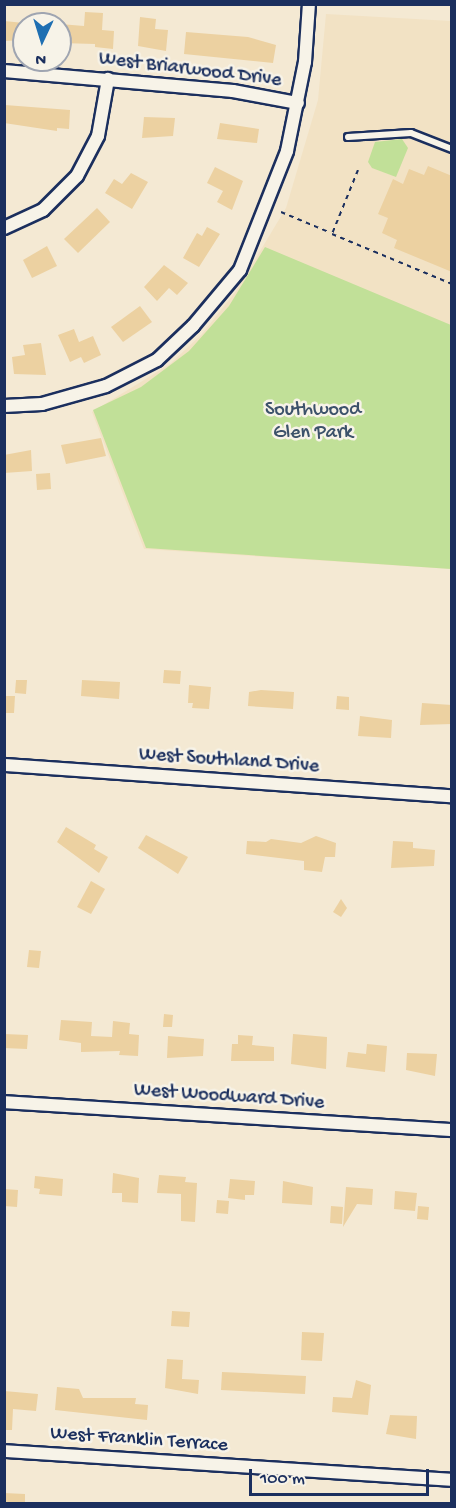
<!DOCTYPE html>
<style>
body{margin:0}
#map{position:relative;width:456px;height:1508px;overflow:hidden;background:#f4e9d3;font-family:"Gochi Hand",sans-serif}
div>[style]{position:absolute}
.built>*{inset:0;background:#f2e2c4}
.green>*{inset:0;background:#c1e098}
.building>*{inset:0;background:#ecd1a1}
.path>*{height:2px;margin-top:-1px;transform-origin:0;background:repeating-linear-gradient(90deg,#1b2f5e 0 4.5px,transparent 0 9px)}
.roads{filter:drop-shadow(2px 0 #1b2f5e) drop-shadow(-2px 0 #1b2f5e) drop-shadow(0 2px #1b2f5e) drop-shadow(0 -2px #1b2f5e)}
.lane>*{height:6px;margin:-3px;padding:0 3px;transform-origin:3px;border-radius:3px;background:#f7f3e8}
.street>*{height:12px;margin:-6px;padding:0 6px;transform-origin:6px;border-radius:6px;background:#f7f3e8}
span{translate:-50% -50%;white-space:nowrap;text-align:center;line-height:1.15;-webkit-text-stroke:5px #f7f3e8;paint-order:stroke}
.street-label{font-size:20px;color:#1b2f5e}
.park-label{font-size:20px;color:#3c526a}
.frame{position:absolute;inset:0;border:6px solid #1b2f5e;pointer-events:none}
.north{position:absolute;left:12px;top:12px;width:60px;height:60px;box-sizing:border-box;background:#f7f3e8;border:2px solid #9fa5b1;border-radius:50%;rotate:184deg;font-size:16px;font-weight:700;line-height:24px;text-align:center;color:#1b2f5e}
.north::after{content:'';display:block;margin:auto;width:21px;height:27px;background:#1f6fb2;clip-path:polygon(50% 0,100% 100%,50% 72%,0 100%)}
.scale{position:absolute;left:249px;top:1469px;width:180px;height:27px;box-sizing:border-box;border:3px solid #1b2f5e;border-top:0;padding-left:8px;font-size:18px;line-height:21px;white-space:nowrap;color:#1b2f5e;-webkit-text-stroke:4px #f7f3e8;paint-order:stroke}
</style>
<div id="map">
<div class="built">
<div style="clip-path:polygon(326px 14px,451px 21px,451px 569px,144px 549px,92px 412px,170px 364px,202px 334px,236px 291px,286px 208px,318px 100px)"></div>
</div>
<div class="green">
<div style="clip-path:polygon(402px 139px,408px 148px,396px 177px,372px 168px,368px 162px,375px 142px)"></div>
<div style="clip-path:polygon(265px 247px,451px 325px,451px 569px,146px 548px,93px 410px,141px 387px,189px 351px,229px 306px)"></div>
</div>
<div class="building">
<div style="clip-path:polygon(85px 12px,103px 13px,102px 30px,114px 31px,113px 49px,95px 47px,95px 44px,60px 43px,60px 24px,84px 26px)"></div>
<div style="clip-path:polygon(140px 17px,156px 19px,155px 29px,168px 30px,166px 51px,138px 46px)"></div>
<div style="clip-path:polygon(4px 21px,24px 23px,24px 40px,4px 41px)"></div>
<div style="clip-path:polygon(186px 32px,248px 37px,276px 45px,273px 63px,184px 54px)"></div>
<div style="clip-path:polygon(5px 105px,70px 110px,69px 129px,57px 128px,57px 131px,4px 123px)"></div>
<div style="clip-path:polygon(144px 117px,175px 118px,173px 136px,142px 138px)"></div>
<div style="clip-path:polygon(220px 123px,259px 129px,257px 143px,217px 139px)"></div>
<div style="clip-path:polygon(428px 166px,452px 176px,452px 272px,394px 248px,397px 240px,382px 233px,388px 218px,378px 214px,393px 179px,403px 184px,409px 169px,424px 175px)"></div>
<div style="clip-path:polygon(215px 167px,243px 181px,232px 210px,217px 202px,223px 191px,207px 183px)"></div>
<div style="clip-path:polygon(131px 173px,148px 182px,132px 209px,105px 193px,114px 179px,122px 184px)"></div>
<div style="clip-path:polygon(97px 208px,110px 222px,78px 253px,64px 239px)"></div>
<div style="clip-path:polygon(207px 227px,220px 234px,199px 267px,183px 258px,197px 233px,202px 236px)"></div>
<div style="clip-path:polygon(47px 246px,57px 266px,32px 278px,23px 260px)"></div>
<div style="clip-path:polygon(164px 265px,188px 283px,177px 295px,169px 288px,157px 301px,144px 287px)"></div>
<div style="clip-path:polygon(140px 306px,152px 322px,123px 342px,111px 327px)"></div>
<div style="clip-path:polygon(74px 329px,79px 342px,93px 336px,101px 355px,84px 363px,81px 357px,70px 362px,58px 335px)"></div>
<div style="clip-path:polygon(41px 343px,46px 375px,14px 374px,12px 357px,25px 355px,23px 345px)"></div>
<div style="clip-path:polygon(101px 438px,106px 456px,66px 464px,61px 445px)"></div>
<div style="clip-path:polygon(31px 450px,32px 471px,4px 473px,4px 455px)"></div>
<div style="clip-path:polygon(50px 473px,51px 489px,37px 490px,36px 474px)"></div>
<div style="clip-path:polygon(164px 670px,181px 671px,180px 684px,163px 683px)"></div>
<div style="clip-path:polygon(16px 680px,27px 680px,26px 694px,15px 693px)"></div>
<div style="clip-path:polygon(82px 680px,120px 682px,119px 699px,81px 696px)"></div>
<div style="clip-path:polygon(189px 685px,211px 687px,209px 709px,192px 708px,193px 703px,188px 703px)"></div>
<div style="clip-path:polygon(261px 690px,294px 692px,293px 709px,248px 706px,249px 692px)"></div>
<div style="clip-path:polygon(4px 696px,15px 696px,14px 713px,4px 713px)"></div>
<div style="clip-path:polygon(337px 696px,349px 697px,349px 710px,336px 709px)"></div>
<div style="clip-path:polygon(422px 703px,452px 705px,452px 724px,420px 725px)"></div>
<div style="clip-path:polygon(360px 716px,392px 720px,391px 738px,358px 736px)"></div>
<div style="clip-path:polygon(66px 827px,96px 845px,94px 849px,108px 857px,99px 873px,57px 842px)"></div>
<div style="clip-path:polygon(146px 835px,188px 857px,178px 874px,138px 848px)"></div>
<div style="clip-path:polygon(316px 836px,336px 843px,335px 857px,325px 857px,322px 872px,304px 870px,304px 861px,246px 854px,247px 841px,266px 842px,271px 839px,301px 843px)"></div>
<div style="clip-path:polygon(393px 841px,413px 842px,413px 848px,435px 850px,434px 866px,391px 868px)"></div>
<div style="clip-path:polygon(91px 881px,105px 889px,91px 914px,77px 907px)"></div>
<div style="clip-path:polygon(341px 899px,347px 908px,341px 917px,333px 912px)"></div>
<div style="clip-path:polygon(29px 950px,41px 951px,39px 968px,27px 967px)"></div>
<div style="clip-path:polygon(164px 1014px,173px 1015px,172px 1027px,163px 1027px)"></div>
<div style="clip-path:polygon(61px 1020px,92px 1022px,91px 1036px,112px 1037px,113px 1021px,130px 1023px,129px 1034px,139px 1035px,138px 1056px,119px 1055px,120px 1051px,81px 1052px,81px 1043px,59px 1040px)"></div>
<div style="clip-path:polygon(4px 1034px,28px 1035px,27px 1049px,4px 1048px)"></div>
<div style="clip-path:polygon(293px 1034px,327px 1037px,326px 1069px,291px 1064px)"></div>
<div style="clip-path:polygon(238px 1035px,253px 1036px,252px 1045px,274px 1047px,274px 1061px,231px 1061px,232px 1044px,238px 1044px)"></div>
<div style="clip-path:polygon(168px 1036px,204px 1039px,203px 1056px,167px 1058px)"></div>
<div style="clip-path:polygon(367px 1044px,387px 1046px,385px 1072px,346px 1067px,348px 1052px,366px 1054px)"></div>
<div style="clip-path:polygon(407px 1053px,437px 1054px,435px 1076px,406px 1070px)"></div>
<div style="clip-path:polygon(113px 1173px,139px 1178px,138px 1203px,122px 1202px,122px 1193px,112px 1193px)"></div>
<div style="clip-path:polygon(159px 1175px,186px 1177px,185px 1182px,197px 1183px,195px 1222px,181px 1221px,181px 1194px,157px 1193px)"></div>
<div style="clip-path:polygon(35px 1176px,63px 1179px,62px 1196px,39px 1194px,40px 1189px,34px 1188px)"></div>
<div style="clip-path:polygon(230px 1179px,255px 1181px,254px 1195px,245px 1195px,245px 1200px,228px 1198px)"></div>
<div style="clip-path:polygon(283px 1181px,313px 1187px,312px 1205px,282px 1203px)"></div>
<div style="clip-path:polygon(346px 1187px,373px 1189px,372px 1205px,357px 1204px,343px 1227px)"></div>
<div style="clip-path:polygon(4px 1189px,18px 1190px,17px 1207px,4px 1206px)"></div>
<div style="clip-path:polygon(395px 1191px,417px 1193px,415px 1211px,394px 1209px)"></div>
<div style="clip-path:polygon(217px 1200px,229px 1201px,228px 1214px,216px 1213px)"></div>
<div style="clip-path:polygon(331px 1206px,343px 1207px,342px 1224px,330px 1223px)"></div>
<div style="clip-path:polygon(418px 1206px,429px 1207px,428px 1220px,417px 1219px)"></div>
<div style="clip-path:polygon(172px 1311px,190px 1312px,189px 1327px,171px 1326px)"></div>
<div style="clip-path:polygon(302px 1332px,324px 1333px,322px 1361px,301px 1360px)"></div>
<div style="clip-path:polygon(167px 1359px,183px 1360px,182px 1379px,199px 1380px,198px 1394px,165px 1388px)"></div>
<div style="clip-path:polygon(222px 1372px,306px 1376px,305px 1394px,221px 1390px)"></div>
<div style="clip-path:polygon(356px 1380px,371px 1385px,368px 1415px,332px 1412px,333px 1397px,352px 1398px)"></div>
<div style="clip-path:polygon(57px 1387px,79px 1389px,83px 1398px,136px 1398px,135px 1404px,148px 1405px,147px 1420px,55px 1410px)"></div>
<div style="clip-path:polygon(4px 1391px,38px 1394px,36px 1411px,13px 1409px,12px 1430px,4px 1430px)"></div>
<div style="clip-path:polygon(390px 1415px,417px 1416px,416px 1439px,386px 1434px)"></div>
<div style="clip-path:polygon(4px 1493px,25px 1494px,25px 1503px,4px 1503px)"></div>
</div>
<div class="path">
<div style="left:358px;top:170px;width:69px;rotate:112.1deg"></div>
<div style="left:332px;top:234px;width:130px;rotate:22.6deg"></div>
<div style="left:281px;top:212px;width:54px;rotate:22.8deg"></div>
</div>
<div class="roads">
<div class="lane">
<div style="left:348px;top:137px;width:63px;rotate:-3.6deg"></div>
<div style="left:411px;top:133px;width:44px;rotate:21.3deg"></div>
</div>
<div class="street">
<div style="left:4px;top:71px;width:230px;rotate:5deg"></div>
<div style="left:233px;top:91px;width:66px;rotate:10.5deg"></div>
<div style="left:4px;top:228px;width:43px;rotate:-24.8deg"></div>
<div style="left:43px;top:210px;width:48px;rotate:-45deg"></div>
<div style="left:77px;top:176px;width:45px;rotate:-62.3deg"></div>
<div style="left:98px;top:136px;width:58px;rotate:-80deg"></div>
<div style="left:4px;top:406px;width:38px;rotate:-3deg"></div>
<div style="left:42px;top:404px;width:66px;rotate:-15.7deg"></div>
<div style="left:106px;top:386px;width:57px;rotate:-27deg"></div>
<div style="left:157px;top:360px;width:50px;rotate:-43.4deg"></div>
<div style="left:193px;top:326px;width:73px;rotate:-50deg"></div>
<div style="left:240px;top:270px;width:128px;rotate:-68.4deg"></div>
<div style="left:287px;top:151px;width:91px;rotate:-78.6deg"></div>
<div style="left:305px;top:62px;width:58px;rotate:-86.1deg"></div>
<div style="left:4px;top:765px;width:449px;rotate:4deg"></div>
<div style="left:4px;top:1102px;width:449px;rotate:3.6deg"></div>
<div style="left:4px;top:1451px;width:449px;rotate:3.7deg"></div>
</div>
</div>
<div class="street-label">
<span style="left:190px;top:70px;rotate:7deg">West Briarwood Drive</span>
<span style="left:229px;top:761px;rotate:4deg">West Southland Drive</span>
<span style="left:229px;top:1097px;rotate:4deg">West Woodward Drive</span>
<span style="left:139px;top:1440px;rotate:4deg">West Franklin Terrace</span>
</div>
<div class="park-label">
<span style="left:313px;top:422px">Southwood<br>Glen Park</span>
</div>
<div class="frame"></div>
<div class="north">N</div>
<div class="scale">100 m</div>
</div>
